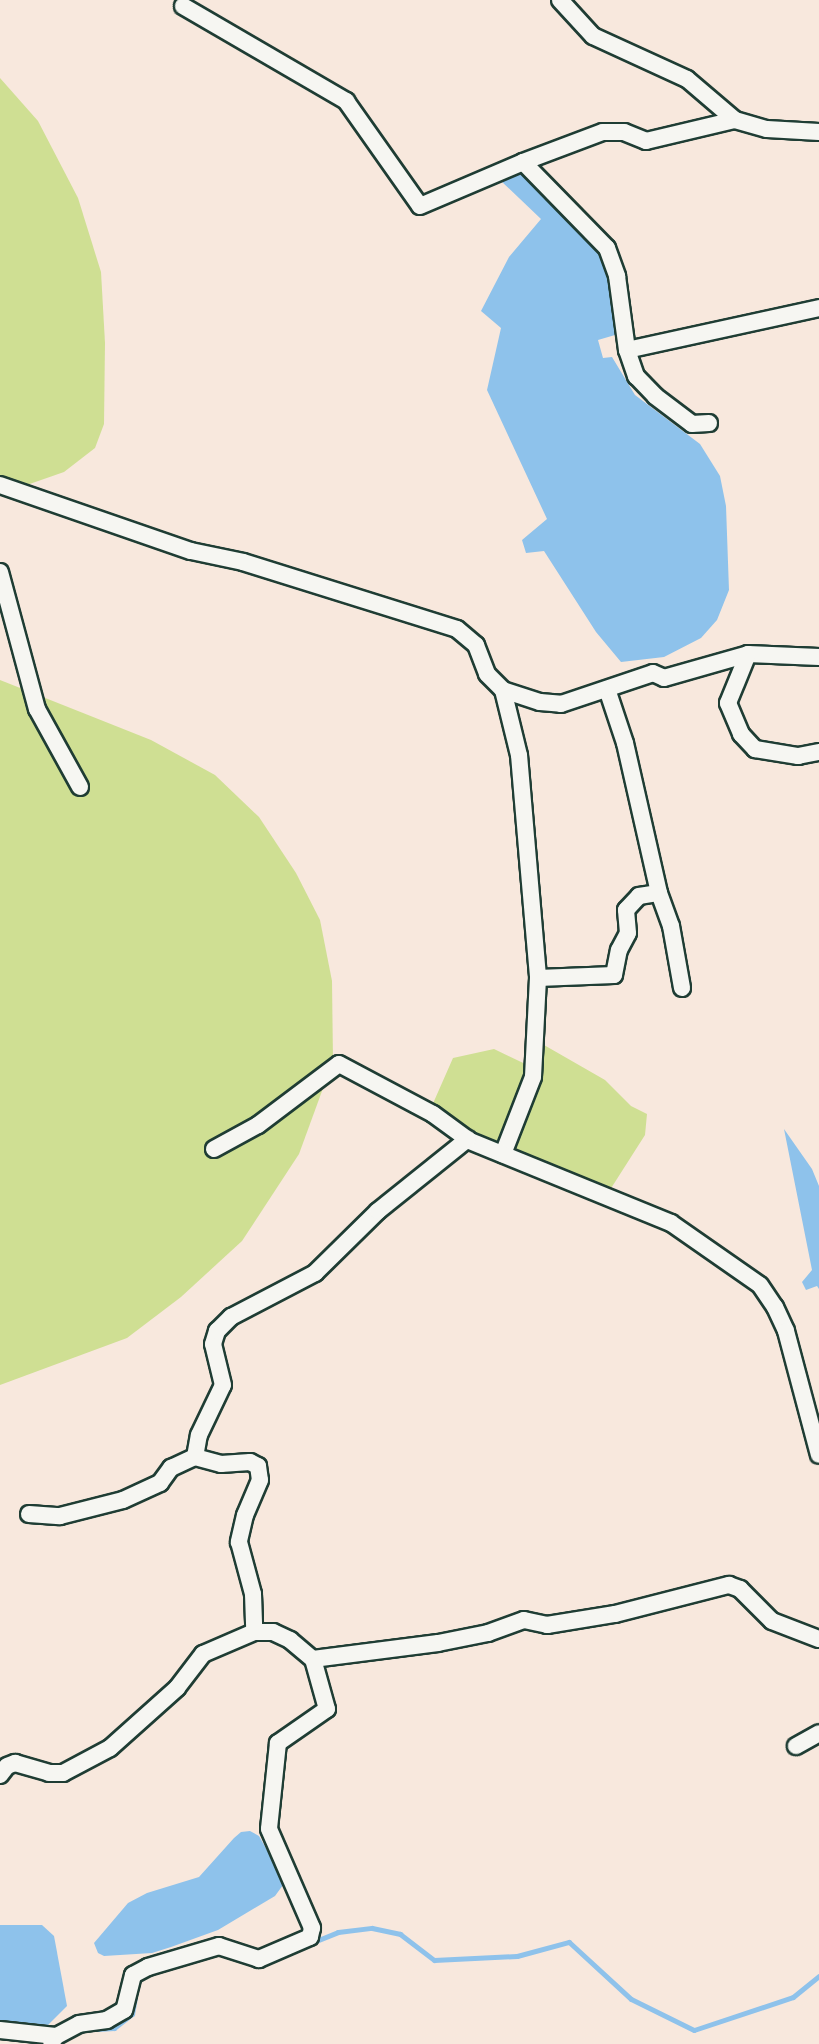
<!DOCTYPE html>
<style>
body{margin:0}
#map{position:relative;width:819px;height:2044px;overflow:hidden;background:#f8e8dd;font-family:Delius,sans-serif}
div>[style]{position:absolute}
.green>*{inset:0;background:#cfdf93}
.water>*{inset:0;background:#8ec2eb}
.stream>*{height:5px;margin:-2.5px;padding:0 2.5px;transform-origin:2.5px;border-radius:2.5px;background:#8ec2eb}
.roads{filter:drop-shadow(2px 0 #1f3d34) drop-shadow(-2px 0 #1f3d34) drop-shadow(0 2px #1f3d34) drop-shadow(0 -2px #1f3d34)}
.minor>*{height:16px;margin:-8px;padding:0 8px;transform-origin:8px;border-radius:8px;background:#f6f6f2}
span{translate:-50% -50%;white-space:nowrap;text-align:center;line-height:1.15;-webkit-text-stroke:8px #f6f6f2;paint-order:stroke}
</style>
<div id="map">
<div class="green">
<div style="clip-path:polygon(0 78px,38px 121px,78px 198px,101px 272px,105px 343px,104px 424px,95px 448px,64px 472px,21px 487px,0 489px)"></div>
<div style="clip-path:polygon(0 680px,151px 740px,215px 775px,259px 817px,296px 873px,320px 920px,332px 981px,333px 1061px,299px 1154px,242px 1241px,181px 1297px,127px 1338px,0 1385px)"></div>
<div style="clip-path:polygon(544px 1045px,605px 1080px,631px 1106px,647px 1114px,645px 1135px,608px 1193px,471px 1136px,431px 1108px,453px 1058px,494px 1049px,540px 1071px)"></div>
</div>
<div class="water">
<div style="clip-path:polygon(511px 171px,532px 179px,602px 251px,614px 284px,615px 335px,598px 340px,603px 358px,612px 357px,635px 395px,700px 444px,720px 476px,726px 506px,729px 590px,717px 620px,701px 638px,664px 657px,621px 662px,596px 632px,544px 551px,526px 553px,522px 540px,547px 519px,487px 390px,501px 328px,481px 311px,509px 257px,541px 219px,500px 180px)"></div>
<div style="clip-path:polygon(784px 1129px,812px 1169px,819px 1186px,819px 1289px,817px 1286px,806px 1290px,802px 1282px,812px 1270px)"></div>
<div style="clip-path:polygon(250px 1831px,259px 1836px,272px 1859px,283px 1885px,275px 1896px,218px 1930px,171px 1947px,152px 1953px,104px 1956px,98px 1953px,94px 1943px,128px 1903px,147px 1893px,199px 1877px,234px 1838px,241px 1832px)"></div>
<div style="clip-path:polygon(0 1925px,42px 1925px,54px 1936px,67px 2006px,48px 2025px,0 2020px)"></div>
</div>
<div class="stream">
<div style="left:311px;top:1943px;width:29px;rotate:-22deg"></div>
<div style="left:338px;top:1932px;width:34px;rotate:-7deg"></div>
<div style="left:372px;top:1928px;width:29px;rotate:12deg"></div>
<div style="left:400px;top:1934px;width:43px;rotate:37.4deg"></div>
<div style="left:434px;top:1960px;width:83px;rotate:-2.8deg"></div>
<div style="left:517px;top:1956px;width:54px;rotate:-15.1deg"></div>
<div style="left:569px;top:1942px;width:84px;rotate:42.6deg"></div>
<div style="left:631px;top:1999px;width:70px;rotate:26.2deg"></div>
<div style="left:694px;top:2030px;width:104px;rotate:-18.4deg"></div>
<div style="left:793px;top:1997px;width:33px;rotate:-39deg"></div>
<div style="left:97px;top:2029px;width:17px;rotate:-3deg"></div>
<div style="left:114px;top:2028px;width:23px;rotate:-38deg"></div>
<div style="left:132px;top:2014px;width:17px;rotate:-80deg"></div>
</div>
<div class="roads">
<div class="minor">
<div style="left:560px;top:0;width:49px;rotate:47.5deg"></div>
<div style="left:593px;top:36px;width:103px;rotate:24.6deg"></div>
<div style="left:687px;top:79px;width:63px;rotate:40.5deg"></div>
<div style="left:735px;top:120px;width:33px;rotate:16deg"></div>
<div style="left:767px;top:129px;width:52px;rotate:3.3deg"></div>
<div style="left:183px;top:6px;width:189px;rotate:30.2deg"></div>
<div style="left:346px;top:101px;width:128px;rotate:54.8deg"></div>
<div style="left:420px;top:206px;width:112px;rotate:-23.1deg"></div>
<div style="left:523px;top:162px;width:85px;rotate:-20.6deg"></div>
<div style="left:603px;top:132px;width:21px"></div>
<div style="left:624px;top:132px;width:24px;rotate:22deg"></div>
<div style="left:646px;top:141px;width:91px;rotate:-13.3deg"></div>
<div style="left:523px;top:162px;width:120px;rotate:45.7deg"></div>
<div style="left:607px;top:248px;width:30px;rotate:70deg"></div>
<div style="left:617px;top:276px;width:75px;rotate:82.3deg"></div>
<div style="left:627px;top:350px;width:28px;rotate:71deg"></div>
<div style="left:636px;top:376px;width:28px;rotate:46deg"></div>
<div style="left:655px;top:396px;width:46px;rotate:37.1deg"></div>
<div style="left:692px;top:424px;width:17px;rotate:-3deg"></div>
<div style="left:627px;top:350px;width:197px;rotate:-12.3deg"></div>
<div style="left:0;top:485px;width:202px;rotate:19.1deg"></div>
<div style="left:191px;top:551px;width:53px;rotate:11.9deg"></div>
<div style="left:243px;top:562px;width:224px;rotate:17.4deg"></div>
<div style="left:457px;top:629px;width:25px;rotate:40deg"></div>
<div style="left:476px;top:645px;width:31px;rotate:69deg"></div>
<div style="left:487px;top:674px;width:23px;rotate:45deg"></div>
<div style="left:503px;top:690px;width:39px;rotate:18deg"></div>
<div style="left:540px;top:702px;width:21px;rotate:5deg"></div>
<div style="left:561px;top:704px;width:97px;rotate:-18.6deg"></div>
<div style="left:653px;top:673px;width:12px;rotate:24deg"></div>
<div style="left:664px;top:678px;width:87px;rotate:-15.9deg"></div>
<div style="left:748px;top:654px;width:71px;rotate:2.4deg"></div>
<div style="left:0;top:572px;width:142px;rotate:74.9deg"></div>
<div style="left:37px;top:709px;width:89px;rotate:61.1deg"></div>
<div style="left:748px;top:654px;width:53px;rotate:112.2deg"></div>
<div style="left:728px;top:703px;width:34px;rotate:67deg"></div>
<div style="left:741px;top:734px;width:21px;rotate:47deg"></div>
<div style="left:755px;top:749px;width:44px;rotate:9.2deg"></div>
<div style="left:798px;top:756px;width:21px;rotate:-11deg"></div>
<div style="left:607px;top:689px;width:57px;rotate:71.6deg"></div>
<div style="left:625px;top:743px;width:154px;rotate:77.2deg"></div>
<div style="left:659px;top:893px;width:35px;rotate:70deg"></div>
<div style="left:671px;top:926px;width:63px;rotate:79.9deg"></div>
<div style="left:503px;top:690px;width:67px;rotate:76.2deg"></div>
<div style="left:519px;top:755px;width:224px;rotate:85.1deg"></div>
<div style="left:538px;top:978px;width:99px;rotate:92.9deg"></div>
<div style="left:533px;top:1077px;width:83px;rotate:111.3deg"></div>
<div style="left:538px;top:978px;width:76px;rotate:-2.3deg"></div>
<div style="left:614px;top:975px;width:25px;rotate:-79deg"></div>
<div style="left:619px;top:950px;width:19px;rotate:-62deg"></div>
<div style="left:628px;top:933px;width:23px;rotate:-95deg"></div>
<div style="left:626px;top:910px;width:19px;rotate:-47deg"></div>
<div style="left:639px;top:896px;width:20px;rotate:-9deg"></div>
<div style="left:214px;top:1149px;width:50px;rotate:-28.6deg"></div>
<div style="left:258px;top:1125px;width:101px;rotate:-37deg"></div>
<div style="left:339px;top:1064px;width:106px;rotate:28deg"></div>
<div style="left:433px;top:1114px;width:46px;rotate:36.1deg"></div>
<div style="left:470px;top:1141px;width:217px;rotate:22.2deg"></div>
<div style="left:671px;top:1223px;width:108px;rotate:34.9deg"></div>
<div style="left:760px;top:1285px;width:27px;rotate:56deg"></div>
<div style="left:775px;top:1307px;width:26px;rotate:65deg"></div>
<div style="left:786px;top:1331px;width:128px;rotate:75.1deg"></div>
<div style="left:195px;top:1457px;width:22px;rotate:-80deg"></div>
<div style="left:199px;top:1435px;width:55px;rotate:-64.4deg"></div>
<div style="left:223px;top:1385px;width:42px;rotate:-103.7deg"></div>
<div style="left:213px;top:1344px;width:14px;rotate:-73deg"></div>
<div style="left:217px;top:1331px;width:20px;rotate:-45deg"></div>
<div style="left:231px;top:1317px;width:95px;rotate:-27.6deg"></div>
<div style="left:315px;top:1273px;width:88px;rotate:-44.5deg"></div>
<div style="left:378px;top:1211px;width:115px;rotate:-38.7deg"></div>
<div style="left:29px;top:1514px;width:31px;rotate:4deg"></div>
<div style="left:60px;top:1516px;width:65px;rotate:-14.3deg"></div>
<div style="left:123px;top:1500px;width:41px;rotate:-24.7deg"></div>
<div style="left:160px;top:1483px;width:19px;rotate:-54deg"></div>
<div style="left:171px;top:1468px;width:26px;rotate:-25deg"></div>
<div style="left:195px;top:1457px;width:27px;rotate:15deg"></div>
<div style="left:221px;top:1464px;width:29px;rotate:-4deg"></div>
<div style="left:250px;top:1462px;width:9px;rotate:27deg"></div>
<div style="left:258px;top:1466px;width:14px;rotate:82deg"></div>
<div style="left:260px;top:1480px;width:38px;rotate:113deg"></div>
<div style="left:245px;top:1515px;width:28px;rotate:103deg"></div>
<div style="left:239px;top:1542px;width:54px;rotate:74.9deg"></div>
<div style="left:253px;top:1594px;width:38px;rotate:88deg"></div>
<div style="left:313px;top:1659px;width:126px;rotate:-7.3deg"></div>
<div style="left:438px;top:1643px;width:51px;rotate:-11.3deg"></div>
<div style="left:488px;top:1633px;width:38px;rotate:-20deg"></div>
<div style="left:524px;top:1620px;width:24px;rotate:12deg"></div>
<div style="left:547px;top:1625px;width:69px;rotate:-9.2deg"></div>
<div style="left:615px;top:1614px;width:118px;rotate:-14.3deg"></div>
<div style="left:729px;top:1585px;width:12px;rotate:20deg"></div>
<div style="left:740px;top:1589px;width:45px;rotate:45deg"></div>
<div style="left:772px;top:1621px;width:50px;rotate:21deg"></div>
<div style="left:796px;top:1746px;width:26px;rotate:-29deg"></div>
<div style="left:0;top:1775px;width:11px;rotate:-52deg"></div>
<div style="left:7px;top:1766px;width:9px;rotate:-21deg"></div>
<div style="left:15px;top:1763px;width:35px;rotate:16deg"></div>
<div style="left:49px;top:1773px;width:14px"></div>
<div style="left:63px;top:1773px;width:53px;rotate:-28deg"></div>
<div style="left:110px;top:1748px;width:90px;rotate:-41.8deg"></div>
<div style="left:177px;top:1688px;width:43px;rotate:-52.6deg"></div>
<div style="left:203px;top:1654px;width:56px;rotate:-23.3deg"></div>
<div style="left:254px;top:1632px;width:19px"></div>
<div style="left:273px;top:1632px;width:19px;rotate:25deg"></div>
<div style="left:290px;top:1640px;width:30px;rotate:40deg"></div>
<div style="left:313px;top:1659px;width:52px;rotate:74.4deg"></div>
<div style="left:327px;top:1709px;width:60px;rotate:145.2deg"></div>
<div style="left:278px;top:1743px;width:86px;rotate:96deg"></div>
<div style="left:269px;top:1829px;width:108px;rotate:66.5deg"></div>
<div style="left:312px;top:1928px;width:9px;rotate:103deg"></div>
<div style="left:310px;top:1937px;width:56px;rotate:156.7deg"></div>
<div style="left:259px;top:1959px;width:42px;rotate:-162deg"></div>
<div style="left:219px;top:1946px;width:74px;rotate:163.5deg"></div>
<div style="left:148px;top:1967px;width:17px;rotate:152deg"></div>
<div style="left:133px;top:1975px;width:36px;rotate:104deg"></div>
<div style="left:124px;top:2010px;width:20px;rotate:150deg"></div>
<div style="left:107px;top:2020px;width:28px;rotate:172deg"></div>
<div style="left:79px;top:2024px;width:26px;rotate:152deg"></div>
<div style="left:56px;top:2036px;width:9px;rotate:122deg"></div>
<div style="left:0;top:2030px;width:56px;rotate:6.1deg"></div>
</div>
</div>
</div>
